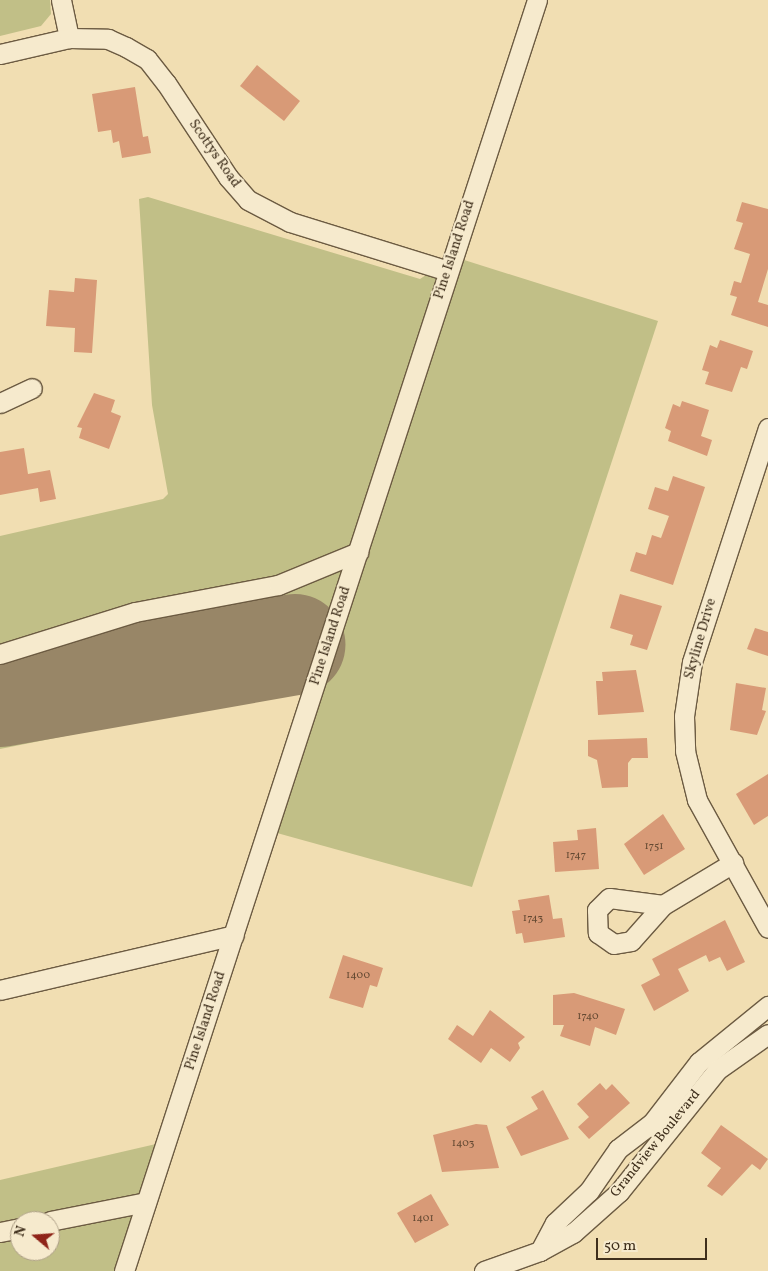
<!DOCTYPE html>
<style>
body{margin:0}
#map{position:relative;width:768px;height:1271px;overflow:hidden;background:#f1deb2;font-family:Vollkorn,serif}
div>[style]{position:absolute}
.green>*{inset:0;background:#c1bf87}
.runway>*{height:101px;margin:-50.5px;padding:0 50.5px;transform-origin:50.5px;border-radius:50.5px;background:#988667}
.building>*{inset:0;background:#d89a77}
.roads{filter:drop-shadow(1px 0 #6c5b42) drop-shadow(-1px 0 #6c5b42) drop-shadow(0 1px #6c5b42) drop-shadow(0 -1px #6c5b42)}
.minor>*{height:19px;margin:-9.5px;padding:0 9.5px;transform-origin:9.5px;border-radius:9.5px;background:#f6eacd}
span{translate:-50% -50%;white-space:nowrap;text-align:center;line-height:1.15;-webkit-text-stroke:4px #f6eacd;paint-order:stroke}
.number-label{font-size:11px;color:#654a33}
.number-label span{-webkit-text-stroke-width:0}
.street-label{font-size:14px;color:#3f2f1c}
.north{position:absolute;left:10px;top:1211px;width:50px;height:50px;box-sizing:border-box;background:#f6eacd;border:1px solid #ad9f86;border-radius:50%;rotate:288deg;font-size:14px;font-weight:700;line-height:20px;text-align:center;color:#3f2f1c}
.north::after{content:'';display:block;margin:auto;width:18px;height:22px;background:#8f2418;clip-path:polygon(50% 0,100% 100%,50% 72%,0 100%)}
.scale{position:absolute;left:596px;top:1238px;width:111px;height:22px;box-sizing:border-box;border:2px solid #3f2f1c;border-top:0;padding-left:6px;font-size:15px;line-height:18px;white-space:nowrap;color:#3f2f1c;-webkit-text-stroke:4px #f6eacd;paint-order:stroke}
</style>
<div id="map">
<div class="green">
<div style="clip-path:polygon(0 0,50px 0,51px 14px,41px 26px,0 36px)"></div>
<div style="clip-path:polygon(148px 197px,420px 279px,429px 273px,437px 276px,306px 688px,0 749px,0 536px,163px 499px,168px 494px,152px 405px,139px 199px)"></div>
<div style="clip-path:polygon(461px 259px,658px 321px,472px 887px,277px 833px)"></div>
<div style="clip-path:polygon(evenodd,156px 1144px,115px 1271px,0 1271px,0 1180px,156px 1144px,20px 1221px,50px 1221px,50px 1251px,20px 1251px,20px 1221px)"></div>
</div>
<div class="runway">
<div style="left:0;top:696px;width:299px;rotate:-10deg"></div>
</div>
<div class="building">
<div style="clip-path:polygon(257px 65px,300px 101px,284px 121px,240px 86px)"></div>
<div style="clip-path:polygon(135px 87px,143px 137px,148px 136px,151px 153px,122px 158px,119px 141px,113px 143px,111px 130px,98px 132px,92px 94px)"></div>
<div style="clip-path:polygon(742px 202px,768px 209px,768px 269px,758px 302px,768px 305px,768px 327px,731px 315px,737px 297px,730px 295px,734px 281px,741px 283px,750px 254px,734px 249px,743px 223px,736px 221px)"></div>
<div style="clip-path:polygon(75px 278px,97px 280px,92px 353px,74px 352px,75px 328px,46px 326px,49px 290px,74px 292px)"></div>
<div style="clip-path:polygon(720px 340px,753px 351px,747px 369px,741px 367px,732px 392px,705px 384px,709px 372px,702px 370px,710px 345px,717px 348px)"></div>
<div style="clip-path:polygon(94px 393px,115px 400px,111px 412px,121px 416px,109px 449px,79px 438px,82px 428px,77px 427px)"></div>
<div style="clip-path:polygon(682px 401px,709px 410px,701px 436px,712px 440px,707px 456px,668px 441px,671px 431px,665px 428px,673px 404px,680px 407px)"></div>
<div style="clip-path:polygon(24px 448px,28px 474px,50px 470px,56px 499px,40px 502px,38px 488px,0 495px,0 452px)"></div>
<div style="clip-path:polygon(673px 476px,705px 487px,673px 585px,630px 571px,636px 552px,646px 555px,652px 535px,661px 538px,669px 516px,648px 509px,655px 487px,668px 491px)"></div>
<div style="clip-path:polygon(620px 594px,662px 606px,647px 650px,630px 645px,633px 635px,610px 628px)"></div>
<div style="clip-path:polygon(755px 628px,768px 632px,768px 656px,747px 649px)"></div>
<div style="clip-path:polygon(636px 670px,644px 712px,598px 715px,596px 681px,603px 681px,602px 672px)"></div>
<div style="clip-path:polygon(736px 683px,766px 688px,762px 710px,766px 711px,757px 735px,730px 730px)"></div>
<div style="clip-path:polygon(647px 738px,648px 758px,632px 758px,628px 763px,628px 787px,602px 788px,597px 760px,588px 756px,588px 740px)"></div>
<div style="clip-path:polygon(768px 774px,768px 816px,754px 825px,736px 794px)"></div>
<div style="clip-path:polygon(663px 814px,685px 849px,644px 875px,624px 844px)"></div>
<div style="clip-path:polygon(596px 828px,599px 869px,555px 872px,553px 842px,578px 840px,577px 830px)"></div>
<div style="clip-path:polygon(549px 895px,553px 919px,562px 918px,565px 937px,524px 943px,522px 933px,516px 934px,512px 911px,520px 910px,518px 900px)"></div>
<div style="clip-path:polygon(725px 920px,745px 962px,727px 971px,720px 957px,709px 962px,706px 955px,678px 969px,689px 991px,654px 1011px,641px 985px,660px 975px,652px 959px)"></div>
<div style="clip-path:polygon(343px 955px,383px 968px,377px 987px,370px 985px,363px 1008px,329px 998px)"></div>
<div style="clip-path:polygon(574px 993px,625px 1009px,616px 1035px,595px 1027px,590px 1046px,560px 1036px,564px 1025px,553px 1025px,553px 995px)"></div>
<div style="clip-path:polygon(490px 1010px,525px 1037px,518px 1043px,520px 1048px,510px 1062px,491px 1048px,481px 1063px,448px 1039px,457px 1025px,473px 1036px)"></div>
<div style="clip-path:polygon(600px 1083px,606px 1090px,612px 1084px,630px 1103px,589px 1139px,578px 1127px,589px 1117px,577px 1104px)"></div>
<div style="clip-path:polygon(543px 1090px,569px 1139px,521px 1156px,506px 1127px,538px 1109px,531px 1097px)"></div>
<div style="clip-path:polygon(476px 1124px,487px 1125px,499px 1168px,442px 1172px,433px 1135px)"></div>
<div style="clip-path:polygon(721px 1125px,768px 1159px,760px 1170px,752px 1164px,722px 1196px,707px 1186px,721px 1168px,701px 1153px)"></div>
<div style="clip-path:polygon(431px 1194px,449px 1225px,415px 1243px,397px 1213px)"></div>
</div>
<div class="roads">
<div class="minor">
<div style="left:61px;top:0;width:39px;rotate:78deg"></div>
<div style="left:0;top:54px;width:71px;rotate:-13.1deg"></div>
<div style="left:69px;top:38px;width:39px;rotate:1deg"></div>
<div style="left:108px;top:39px;width:20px;rotate:24deg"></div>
<div style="left:126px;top:47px;width:24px;rotate:30deg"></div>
<div style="left:147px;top:59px;width:31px;rotate:52deg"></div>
<div style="left:166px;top:83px;width:113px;rotate:56.6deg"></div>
<div style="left:228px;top:177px;width:30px;rotate:49deg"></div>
<div style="left:248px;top:200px;width:47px;rotate:27.6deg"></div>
<div style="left:290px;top:222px;width:165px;rotate:17.2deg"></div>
<div style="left:0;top:403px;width:35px;rotate:-25deg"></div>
<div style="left:768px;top:428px;width:246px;rotate:108deg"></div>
<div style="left:692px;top:662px;width:55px;rotate:98.4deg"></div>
<div style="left:684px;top:716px;width:35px;rotate:88deg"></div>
<div style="left:685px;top:751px;width:50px;rotate:76.2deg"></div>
<div style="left:697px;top:800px;width:146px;rotate:61deg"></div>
<div style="left:0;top:654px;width:141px;rotate:-17.3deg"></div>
<div style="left:135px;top:612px;width:146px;rotate:-10.7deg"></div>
<div style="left:278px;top:585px;width:87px;rotate:-22.4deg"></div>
<div style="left:663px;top:905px;width:54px;rotate:-172.6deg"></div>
<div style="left:609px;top:898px;width:17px;rotate:135deg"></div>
<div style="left:597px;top:910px;width:23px;rotate:88deg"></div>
<div style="left:598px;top:933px;width:19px;rotate:35deg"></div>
<div style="left:614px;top:944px;width:17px;rotate:-10deg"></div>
<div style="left:631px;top:941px;width:48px;rotate:-48.4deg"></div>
<div style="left:663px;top:905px;width:82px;rotate:-31deg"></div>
<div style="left:0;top:990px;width:240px;rotate:-13.2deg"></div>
<div style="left:50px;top:1221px;width:98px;rotate:-11.2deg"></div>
<div style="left:0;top:1232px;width:20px;rotate:-11deg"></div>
<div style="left:540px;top:1251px;width:32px;rotate:-62deg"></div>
<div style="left:555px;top:1223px;width:47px;rotate:-43.3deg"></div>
<div style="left:589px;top:1191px;width:51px;rotate:-55.4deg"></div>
<div style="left:618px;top:1149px;width:43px;rotate:-37.4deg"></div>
<div style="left:652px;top:1123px;width:77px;rotate:-52.4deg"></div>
<div style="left:699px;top:1062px;width:89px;rotate:-39.1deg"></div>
<div style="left:124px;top:1271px;width:1336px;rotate:-72deg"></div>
<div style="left:484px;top:1271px;width:59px;rotate:-19.7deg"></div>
<div style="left:540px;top:1251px;width:38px;rotate:-29deg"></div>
<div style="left:573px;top:1233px;width:62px;rotate:-41.7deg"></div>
<div style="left:619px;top:1192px;width:156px;rotate:-51.2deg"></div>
<div style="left:717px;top:1070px;width:62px;rotate:-35.2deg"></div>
</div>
</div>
<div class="number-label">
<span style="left:654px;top:847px">1751</span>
<span style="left:576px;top:856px">1747</span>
<span style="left:533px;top:919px">1743</span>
<span style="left:358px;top:976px">1400</span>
<span style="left:588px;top:1017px">1740</span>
<span style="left:463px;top:1144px">1403</span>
<span style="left:423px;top:1219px">1401</span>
</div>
<div class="street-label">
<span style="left:214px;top:154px;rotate:55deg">Scottys Road</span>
<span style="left:455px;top:250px;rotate:-72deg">Pine Island Road</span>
<span style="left:331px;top:636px;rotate:-72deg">Pine Island Road</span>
<span style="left:701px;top:639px;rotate:-74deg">Skyline Drive</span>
<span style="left:206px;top:1021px;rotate:-72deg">Pine Island Road</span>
<span style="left:656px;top:1144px;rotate:-51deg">Grandview Boulevard</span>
</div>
<div class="north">N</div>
<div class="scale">50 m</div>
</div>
